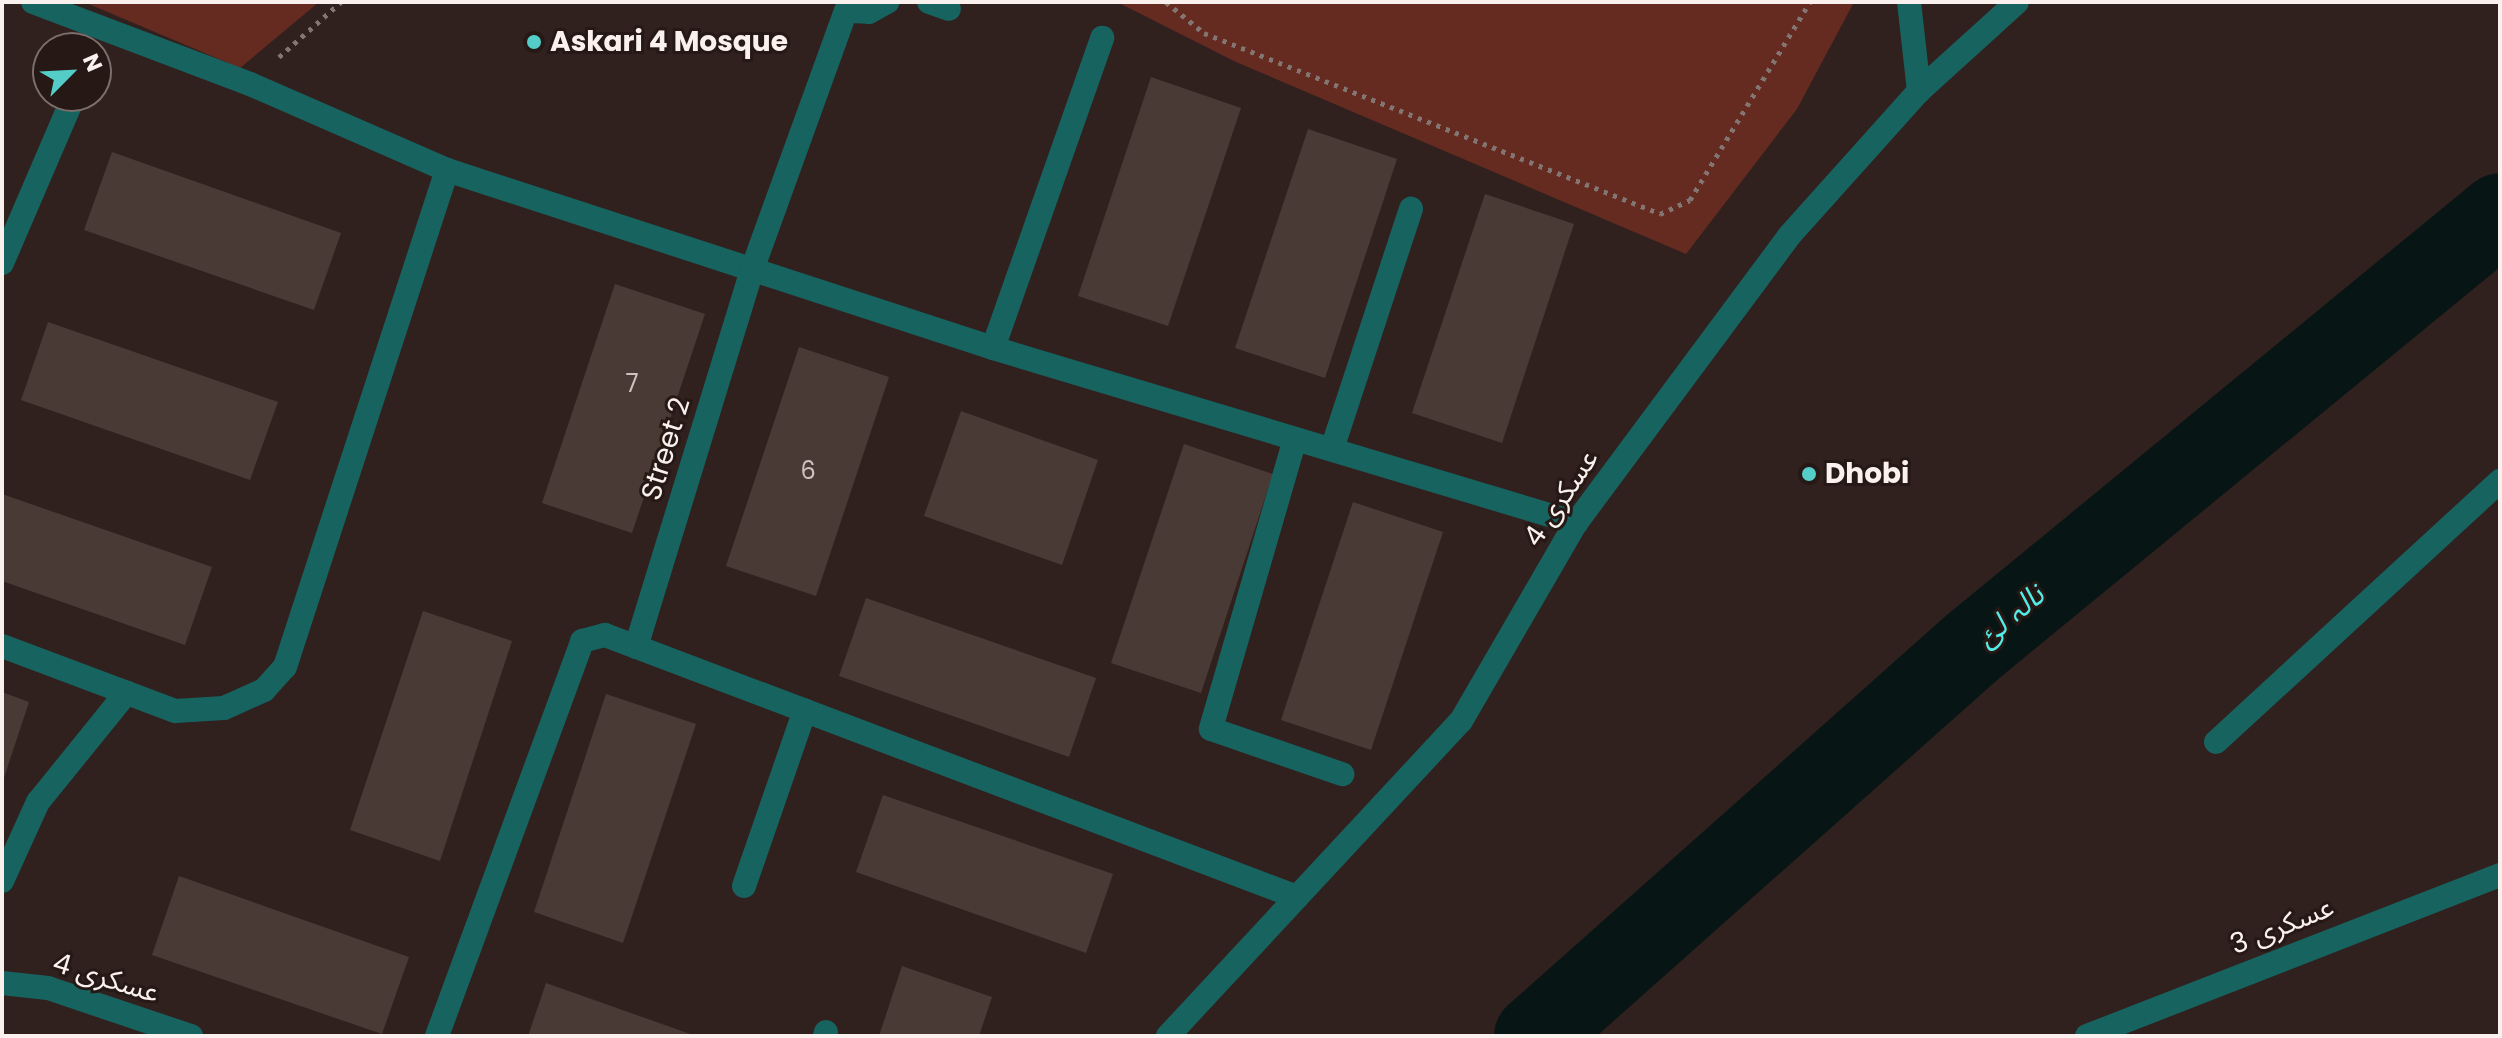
<!DOCTYPE html>
<meta charset="utf-8">
<style>
body{margin:0}
#map{position:relative;width:2502px;height:1038px;overflow:hidden;background:#30211e;font-family:Poppins,"Noto Sans Arabic",sans-serif}
div>[style]{position:absolute}
.green>*{inset:0;background:#652b20}
.river>*{height:82px;margin:-41px;padding:0 41px;transform-origin:41px;border-radius:41px;background:#081515}
.building>*{inset:0;background:#4a3a36}
.path>*{height:5px;margin-top:-2.5px;transform-origin:0;background:repeating-linear-gradient(90deg,#827572 0 4px,transparent 0 10px)}
.minor>*{height:24px;margin:-12px;padding:0 12px;transform-origin:12px;border-radius:12px;background:#176360}
.dots>*{width:22px;height:22px;translate:-50% -50%;box-sizing:border-box;border:4px solid #261815;border-radius:50%}
span{translate:-50% -50%;white-space:nowrap;text-align:center;line-height:1.15;-webkit-text-stroke:6px #261815;paint-order:stroke}
.number-label{font-size:24px;color:#cec2bf}
.number-label span{-webkit-text-stroke-width:0}
.poi-label{font-size:28px;color:#faf0ed;font-weight:700}
.left{translate:0 -50%;text-align:left}
.street-label{font-size:28px;color:#faf0ed}
.water-label{font-size:30px;color:#53ece6;font-style:italic}
.frame{position:absolute;inset:0;border:4px solid #faf0ed;pointer-events:none}
.north{position:absolute;left:32px;top:32px;width:80px;height:80px;box-sizing:border-box;background:#261815;border:2px solid #7b6e6b;border-radius:50%;rotate:66deg;font-size:22px;font-weight:700;line-height:32px;text-align:center;color:#faf0ed}
.north::after{content:'';display:block;margin:auto;width:28px;height:36px;background:#54cdc8;clip-path:polygon(50% 0,100% 100%,50% 72%,0 100%)}
</style>
<div id="map">
<div class="green">
<div style="clip-path:polygon(84px 2px,319px 2px,240px 68px)"></div>
<div style="clip-path:polygon(1117px 2px,1854px 2px,1797px 109px,1686px 254px,1236px 62px)"></div>
</div>
<div class="river">
<div style="left:1535px;top:1036px;width:589px;rotate:-41.63deg"></div>
<div style="left:1975px;top:645px;width:679px;rotate:-39.38deg"></div>
</div>
<div class="building">
<div style="clip-path:polygon(1151px 77px,1241px 108px,1168px 326px,1078px 296px)"></div>
<div style="clip-path:polygon(1308px 129px,1397px 159px,1325px 378px,1235px 348px)"></div>
<div style="clip-path:polygon(112px 152px,341px 233px,314px 310px,84px 230px)"></div>
<div style="clip-path:polygon(1485px 194px,1574px 224px,1502px 443px,1412px 413px)"></div>
<div style="clip-path:polygon(615px 284px,705px 314px,632px 533px,542px 503px)"></div>
<div style="clip-path:polygon(48px 322px,278px 402px,250px 480px,21px 400px)"></div>
<div style="clip-path:polygon(799px 347px,889px 377px,816px 596px,726px 566px)"></div>
<div style="clip-path:polygon(961px 411px,1098px 460px,1062px 565px,924px 516px)"></div>
<div style="clip-path:polygon(1184px 444px,1273px 474px,1201px 693px,1111px 663px)"></div>
<div style="clip-path:polygon(2px 494px,212px 567px,185px 645px,2px 581px)"></div>
<div style="clip-path:polygon(1353px 502px,1443px 532px,1371px 750px,1281px 720px)"></div>
<div style="clip-path:polygon(866px 598px,1096px 678px,1069px 757px,839px 676px)"></div>
<div style="clip-path:polygon(423px 611px,512px 641px,440px 861px,350px 830px)"></div>
<div style="clip-path:polygon(2px 692px,29px 702px,3px 781px,2px 781px)"></div>
<div style="clip-path:polygon(606px 694px,696px 724px,623px 943px,534px 912px)"></div>
<div style="clip-path:polygon(883px 795px,1113px 874px,1086px 953px,856px 872px)"></div>
<div style="clip-path:polygon(179px 876px,409px 957px,382px 1034px,152px 955px)"></div>
<div style="clip-path:polygon(902px 966px,992px 997px,979px 1036px,879px 1036px)"></div>
<div style="clip-path:polygon(546px 983px,696px 1036px,528px 1036px)"></div>
</div>
<div class="path">
<div style="left:1166px;top:2px;width:49px;rotate:39.2deg"></div>
<div style="left:1204px;top:33px;width:491px;rotate:21.6deg"></div>
<div style="left:1660px;top:214px;width:33px;rotate:-25deg"></div>
<div style="left:1690px;top:200px;width:232px;rotate:-58.8deg"></div>
<div style="left:279px;top:57px;width:83px;rotate:-41.6deg"></div>
</div>
<div class="minor">
<div style="left:33px;top:2px;width:232px;rotate:20.7deg"></div>
<div style="left:250px;top:84px;width:215px;rotate:23.6deg"></div>
<div style="left:447px;top:170px;width:574px;rotate:18.06deg"></div>
<div style="left:993px;top:348px;width:609px;rotate:16.71deg"></div>
<div style="left:929px;top:2px;width:21px;rotate:19deg"></div>
<div style="left:1909px;top:2px;width:90px;rotate:83.6deg"></div>
<div style="left:2px;top:263px;width:182px;rotate:-66.7deg"></div>
<div style="left:993px;top:348px;width:329px;rotate:-70.6deg"></div>
<div style="left:1295px;top:439px;width:302px;rotate:106.2deg"></div>
<div style="left:1211px;top:729px;width:139px;rotate:19deg"></div>
<div style="left:1332px;top:449px;width:253px;rotate:-71.8deg"></div>
<div style="left:2px;top:646px;width:185px;rotate:20.6deg"></div>
<div style="left:175px;top:711px;width:49px;rotate:-3.5deg"></div>
<div style="left:224px;top:708px;width:44px;rotate:-24.2deg"></div>
<div style="left:264px;top:690px;width:31px;rotate:-48deg"></div>
<div style="left:285px;top:667px;width:523px;rotate:-71.95deg"></div>
<div style="left:636px;top:647px;width:394px;rotate:-72.9deg"></div>
<div style="left:752px;top:270px;width:276px;rotate:-70.1deg"></div>
<div style="left:846px;top:11px;width:23px;rotate:2deg"></div>
<div style="left:869px;top:12px;width:21px;rotate:-29deg"></div>
<div style="left:2216px;top:742px;width:386px;rotate:-42.6deg"></div>
<div style="left:2px;top:881px;width:87px;rotate:-65.5deg"></div>
<div style="left:38px;top:802px;width:141px;rotate:-51deg"></div>
<div style="left:744px;top:886px;width:186px;rotate:-70.9deg"></div>
<div style="left:2px;top:983px;width:46px;rotate:6.2deg"></div>
<div style="left:48px;top:988px;width:151px;rotate:18.6deg"></div>
<div style="left:437px;top:1036px;width:421px;rotate:-69.8deg"></div>
<div style="left:582px;top:641px;width:24px;rotate:-15deg"></div>
<div style="left:605px;top:635px;width:740px;rotate:20.74deg"></div>
<div style="left:825px;top:1036px;width:4px;rotate:-76deg"></div>
<div style="left:1168px;top:1036px;width:430px;rotate:-47.1deg"></div>
<div style="left:1461px;top:721px;width:229px;rotate:-59.9deg"></div>
<div style="left:1576px;top:523px;width:357px;rotate:-53.4deg"></div>
<div style="left:1789px;top:236px;width:195px;rotate:-48.1deg"></div>
<div style="left:1919px;top:91px;width:132px;rotate:-42.2deg"></div>
<div style="left:2087px;top:1036px;width:443px;rotate:-21.3deg"></div>
</div>
<div class="dots">
<div style="left:534px;top:42px;background:#54cdc8"></div>
<div style="left:1809px;top:474px;background:#54cdc8"></div>
</div>
<div class="number-label">
<span style="left:632px;top:384px">7</span>
<span style="left:808px;top:471px">6</span>
</div>
<div class="poi-label">
<span class="left" style="left:550px;top:42px">Askari 4 Mosque</span>
<span class="left" style="left:1825px;top:474px">Dhobi</span>
</div>
<div class="street-label">
<span style="left:666px;top:449px;rotate:-73deg">Street 2</span>
<span style="left:1561px;top:498px;rotate:-56deg">عسکری 4</span>
<span style="left:2282px;top:926px;rotate:-22deg">عسکری 3</span>
<span style="left:106px;top:978px;rotate:17deg">عسکری 4</span>
</div>
<div class="water-label">
<span style="left:2010px;top:616px;rotate:-40deg">نالہ لئ</span>
</div>
<div class="frame"></div>
<div class="north">N</div>
</div>
